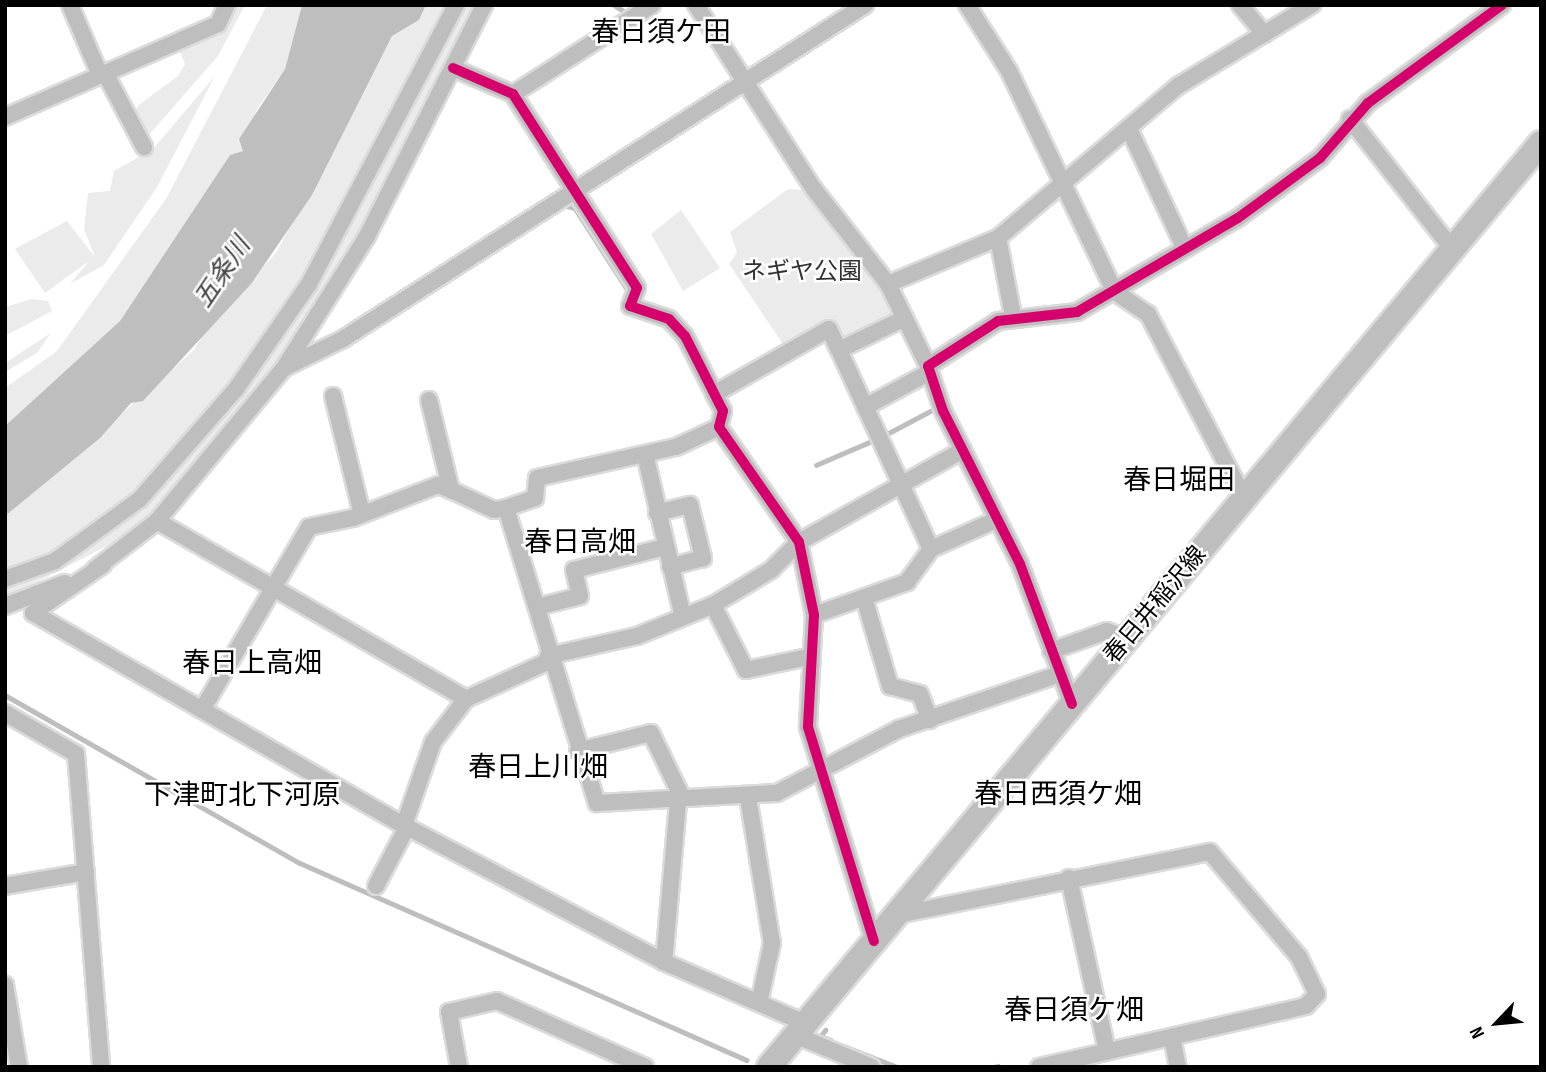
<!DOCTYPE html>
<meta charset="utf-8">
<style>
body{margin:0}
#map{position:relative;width:1546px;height:1072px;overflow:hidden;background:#fff;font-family:"Sofia Sans Condensed","Noto Sans JP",sans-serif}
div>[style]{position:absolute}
.green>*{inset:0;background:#ebebeb}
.water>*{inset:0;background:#bebebe}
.stream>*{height:4.5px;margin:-2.25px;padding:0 2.25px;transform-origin:2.25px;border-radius:2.25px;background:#bebebe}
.roads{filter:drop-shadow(2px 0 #dbdbdb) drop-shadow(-2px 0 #dbdbdb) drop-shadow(0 2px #dbdbdb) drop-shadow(0 -2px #dbdbdb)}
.minor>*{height:16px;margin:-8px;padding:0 8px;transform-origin:8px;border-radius:8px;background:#bebebe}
.primary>*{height:24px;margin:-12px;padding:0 12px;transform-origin:12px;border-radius:12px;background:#bebebe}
.cycleway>*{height:10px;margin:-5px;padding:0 5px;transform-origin:5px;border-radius:5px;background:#d6006c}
span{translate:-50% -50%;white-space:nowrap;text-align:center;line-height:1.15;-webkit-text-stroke:5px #fff;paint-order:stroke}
.park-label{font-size:24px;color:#323232}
.street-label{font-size:24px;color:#000}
.water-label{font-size:26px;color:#434343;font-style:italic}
.quarter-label{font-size:28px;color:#000}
.frame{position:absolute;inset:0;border:7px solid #000;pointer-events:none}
.north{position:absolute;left:1462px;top:988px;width:70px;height:70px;-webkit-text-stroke:5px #fff;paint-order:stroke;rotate:244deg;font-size:19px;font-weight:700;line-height:28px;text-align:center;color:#000}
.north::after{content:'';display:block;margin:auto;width:24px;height:32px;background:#000;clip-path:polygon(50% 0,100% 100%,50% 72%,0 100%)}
</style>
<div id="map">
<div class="green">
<div style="clip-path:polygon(236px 5px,245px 5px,218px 56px,147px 137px,134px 112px,139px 105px,178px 76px,185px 64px,180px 52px,223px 31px)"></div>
<div style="clip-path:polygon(267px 5px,302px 5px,285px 69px,257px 109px,243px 151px,230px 155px,120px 321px,5px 426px,5px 388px,57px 351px,166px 199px)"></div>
<div style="clip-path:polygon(426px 5px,448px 5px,306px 278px,232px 385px,123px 507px,51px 553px,5px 571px,5px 516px,193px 351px,214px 318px,276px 253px,392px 36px,419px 20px)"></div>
<div style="clip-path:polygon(462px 5px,478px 5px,359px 237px,261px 392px,139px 529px,5px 599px,5px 586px,59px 567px,114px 530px,168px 482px,242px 394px)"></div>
<div style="clip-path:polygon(215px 76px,157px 187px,104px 265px,70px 284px,89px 261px,45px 293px,15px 249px,67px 221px,95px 257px,84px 229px,88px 193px,110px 191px,114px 171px,153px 149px)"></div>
<div style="clip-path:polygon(788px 189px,803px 190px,880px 285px,892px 319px,841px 341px,827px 322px,783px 344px,729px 264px,737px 252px,730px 232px)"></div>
<div style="clip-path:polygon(681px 210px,720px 268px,683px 291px,651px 234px)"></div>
<div style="clip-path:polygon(32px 299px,48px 301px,52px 311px,5px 336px,5px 307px)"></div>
<div style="clip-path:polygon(51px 333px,37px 353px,5px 372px,5px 363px)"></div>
</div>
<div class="water">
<div style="clip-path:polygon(302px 5px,426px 5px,419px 20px,392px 36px,312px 195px,251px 284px,143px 401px,131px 403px,100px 438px,5px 516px,5px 426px,120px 321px,230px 155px,243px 151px,239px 139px,285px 69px)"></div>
</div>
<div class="stream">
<div style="left:614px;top:5px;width:15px;rotate:32deg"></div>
<div style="left:579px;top:179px;width:69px;rotate:-33.2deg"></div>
<div style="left:567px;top:206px;width:8px;rotate:14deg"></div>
<div style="left:575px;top:208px;width:100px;rotate:57.3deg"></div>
<div style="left:883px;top:436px;width:60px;rotate:-27.8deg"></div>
<div style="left:816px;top:465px;width:63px;rotate:-23.3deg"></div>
<div style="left:5px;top:695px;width:339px;rotate:29.7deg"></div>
<div style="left:300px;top:863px;width:488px;rotate:23.8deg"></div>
<div style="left:826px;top:1030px;width:8px;rotate:130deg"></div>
<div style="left:821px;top:1036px;width:11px;rotate:22deg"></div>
<div style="left:844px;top:1046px;width:57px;rotate:21.6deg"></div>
<div style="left:994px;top:1067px;width:4px;rotate:-14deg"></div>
</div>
<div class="roads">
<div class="minor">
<div style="left:70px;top:5px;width:76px;rotate:66.8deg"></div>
<div style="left:696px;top:5px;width:217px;rotate:57.4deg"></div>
<div style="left:813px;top:188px;width:122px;rotate:52deg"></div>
<div style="left:888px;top:284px;width:91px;rotate:64deg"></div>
<div style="left:967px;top:5px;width:78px;rotate:57.5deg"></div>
<div style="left:1009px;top:71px;width:245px;rotate:64.4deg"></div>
<div style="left:1115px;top:292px;width:40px;rotate:34deg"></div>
<div style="left:1148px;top:314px;width:208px;rotate:62.4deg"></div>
<div style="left:1240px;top:5px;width:38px;rotate:50deg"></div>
<div style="left:453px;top:68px;width:65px;rotate:23.4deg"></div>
<div style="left:513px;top:94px;width:230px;rotate:57.4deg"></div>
<div style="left:637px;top:288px;width:19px;rotate:111deg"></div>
<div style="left:630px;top:306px;width:41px;rotate:18.4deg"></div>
<div style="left:669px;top:319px;width:23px;rotate:47deg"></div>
<div style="left:685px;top:336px;width:84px;rotate:63.1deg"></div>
<div style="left:723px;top:411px;width:16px;rotate:104deg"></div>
<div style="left:719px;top:427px;width:140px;rotate:55.2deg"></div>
<div style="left:799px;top:542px;width:75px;rotate:78.4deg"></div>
<div style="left:814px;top:615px;width:112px;rotate:93.1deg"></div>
<div style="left:808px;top:727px;width:224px;rotate:72.9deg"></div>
<div style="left:105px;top:73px;width:84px;rotate:62.2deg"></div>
<div style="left:513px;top:94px;width:165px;rotate:-32.6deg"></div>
<div style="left:5px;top:117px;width:232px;rotate:-23.6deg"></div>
<div style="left:218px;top:24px;width:21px;rotate:-65deg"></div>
<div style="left:1350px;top:119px;width:167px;rotate:51.8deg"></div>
<div style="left:1130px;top:131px;width:130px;rotate:65deg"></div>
<div style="left:998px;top:238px;width:79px;rotate:79.1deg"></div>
<div style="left:888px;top:284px;width:119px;rotate:-22.7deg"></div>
<div style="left:998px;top:238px;width:236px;rotate:-40.2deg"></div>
<div style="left:1178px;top:86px;width:157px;rotate:-31.2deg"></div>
<div style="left:839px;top:350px;width:219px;rotate:65.2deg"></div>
<div style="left:284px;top:368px;width:66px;rotate:-26.2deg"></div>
<div style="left:343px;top:339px;width:620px;rotate:-32.61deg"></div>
<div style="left:714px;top:394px;width:132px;rotate:-29.5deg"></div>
<div style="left:829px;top:329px;width:23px;rotate:65deg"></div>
<div style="left:839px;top:350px;width:73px;rotate:-25.9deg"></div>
<div style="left:333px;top:396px;width:122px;rotate:76.2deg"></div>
<div style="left:429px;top:400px;width:93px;rotate:76.3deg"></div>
<div style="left:451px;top:490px;width:47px;rotate:24.9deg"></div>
<div style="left:494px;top:510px;width:12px;rotate:-9deg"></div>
<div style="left:506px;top:508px;width:309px;rotate:72.9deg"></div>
<div style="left:597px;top:803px;width:180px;rotate:-3.2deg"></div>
<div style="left:777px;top:793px;width:138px;rotate:-27.7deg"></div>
<div style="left:899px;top:729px;width:170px;rotate:-18.9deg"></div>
<div style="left:865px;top:407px;width:74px;rotate:-28.3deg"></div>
<div style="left:645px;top:454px;width:167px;rotate:76.9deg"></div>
<div style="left:506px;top:508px;width:31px;rotate:-19deg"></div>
<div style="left:535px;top:498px;width:20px;rotate:-84deg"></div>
<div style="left:537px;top:478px;width:142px;rotate:-12.6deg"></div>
<div style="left:676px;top:447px;width:47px;rotate:-24.9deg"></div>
<div style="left:657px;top:513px;width:34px;rotate:-14deg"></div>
<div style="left:690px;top:505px;width:55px;rotate:76.2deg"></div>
<div style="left:703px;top:558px;width:34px;rotate:165deg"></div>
<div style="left:157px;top:521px;width:357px;rotate:29.9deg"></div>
<div style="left:466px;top:699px;width:91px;rotate:-24.6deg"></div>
<div style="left:103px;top:565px;width:85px;rotate:145.6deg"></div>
<div style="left:33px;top:613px;width:431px;rotate:29.8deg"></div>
<div style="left:407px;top:827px;width:290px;rotate:27.7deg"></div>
<div style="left:664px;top:962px;width:154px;rotate:23.4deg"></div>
<div style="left:95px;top:569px;width:78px;rotate:-37.7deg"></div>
<div style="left:157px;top:521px;width:199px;rotate:-50.3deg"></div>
<div style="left:284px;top:368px;width:156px;rotate:-57.8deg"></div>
<div style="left:367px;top:236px;width:259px;rotate:-63.1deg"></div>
<div style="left:5px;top:579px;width:53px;rotate:-19.8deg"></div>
<div style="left:55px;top:561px;width:105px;rotate:-36.1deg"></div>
<div style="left:140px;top:499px;width:146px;rotate:-48.9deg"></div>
<div style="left:236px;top:389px;width:128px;rotate:-55.2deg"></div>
<div style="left:309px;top:284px;width:315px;rotate:-62.2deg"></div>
<div style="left:865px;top:601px;width:89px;rotate:73.6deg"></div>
<div style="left:890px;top:686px;width:31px;rotate:15deg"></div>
<div style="left:920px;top:694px;width:28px;rotate:69deg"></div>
<div style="left:713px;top:605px;width:73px;rotate:63.1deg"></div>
<div style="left:746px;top:670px;width:63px;rotate:-11.8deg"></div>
<div style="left:5px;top:606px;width:64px;rotate:-21deg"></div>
<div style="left:537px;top:607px;width:44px;rotate:-14.3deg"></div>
<div style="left:580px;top:596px;width:27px;rotate:-103deg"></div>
<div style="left:574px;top:570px;width:94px;rotate:-14.2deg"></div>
<div style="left:814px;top:615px;width:99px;rotate:-19.5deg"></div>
<div style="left:907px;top:582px;width:41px;rotate:-54deg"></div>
<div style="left:931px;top:549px;width:73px;rotate:-24.1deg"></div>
<div style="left:1051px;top:651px;width:59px;rotate:-19.7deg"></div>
<div style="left:1107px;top:631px;width:22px;rotate:22deg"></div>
<div style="left:548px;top:656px;width:91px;rotate:-12.7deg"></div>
<div style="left:637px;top:636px;width:82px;rotate:-22.2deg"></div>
<div style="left:713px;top:605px;width:68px;rotate:-31.1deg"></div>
<div style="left:771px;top:570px;width:40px;rotate:-45deg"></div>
<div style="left:799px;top:542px;width:188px;rotate:-29.3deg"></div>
<div style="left:1072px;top:704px;width:149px;rotate:-110.4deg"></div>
<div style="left:1020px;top:564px;width:171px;rotate:-116.7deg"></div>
<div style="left:943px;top:411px;width:47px;rotate:-108.4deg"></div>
<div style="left:928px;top:366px;width:83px;rotate:-32.7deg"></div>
<div style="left:998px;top:321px;width:80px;rotate:-6.5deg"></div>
<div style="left:1077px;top:312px;width:186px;rotate:-30.3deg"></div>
<div style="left:1238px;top:218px;width:102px;rotate:-36.2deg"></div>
<div style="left:1320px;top:158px;width:73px;rotate:-48.9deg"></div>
<div style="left:1368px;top:103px;width:166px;rotate:-36.2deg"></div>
<div style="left:202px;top:710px;width:212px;rotate:-59.7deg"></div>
<div style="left:309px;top:527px;width:45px;rotate:-11.6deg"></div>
<div style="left:353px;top:518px;width:91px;rotate:-21.2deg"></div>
<div style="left:438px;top:485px;width:14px;rotate:21deg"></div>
<div style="left:5px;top:713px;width:82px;rotate:30deg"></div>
<div style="left:76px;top:754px;width:314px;rotate:85.4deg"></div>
<div style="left:578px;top:751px;width:75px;rotate:-13.9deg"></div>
<div style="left:651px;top:733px;width:64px;rotate:64.2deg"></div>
<div style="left:679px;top:791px;width:172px;rotate:95deg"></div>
<div style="left:748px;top:797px;width:148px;rotate:80.7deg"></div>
<div style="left:772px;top:943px;width:61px;rotate:102.2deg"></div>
<div style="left:404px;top:825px;width:88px;rotate:-70.7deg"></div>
<div style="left:433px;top:742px;width:54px;rotate:-52.5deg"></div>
<div style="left:1069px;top:878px;width:177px;rotate:77.6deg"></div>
<div style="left:5px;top:886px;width:82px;rotate:-9.8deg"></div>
<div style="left:376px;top:886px;width:67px;rotate:-62.3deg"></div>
<div style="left:897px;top:915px;width:319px;rotate:-11.4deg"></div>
<div style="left:1210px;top:852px;width:138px;rotate:49.7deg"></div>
<div style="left:1299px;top:957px;width:41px;rotate:64.1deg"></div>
<div style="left:1317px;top:994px;width:16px;rotate:133deg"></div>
<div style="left:1306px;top:1006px;width:274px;rotate:167.1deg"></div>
<div style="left:5px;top:985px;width:83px;rotate:80.3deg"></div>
<div style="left:795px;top:1035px;width:83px;rotate:22.6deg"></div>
<div style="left:1172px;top:1037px;width:31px;rotate:79deg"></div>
<div style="left:459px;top:1067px;width:56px;rotate:-100.3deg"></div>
<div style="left:449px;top:1012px;width:49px;rotate:-12.9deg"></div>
<div style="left:497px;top:1001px;width:162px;rotate:24deg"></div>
</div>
<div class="primary">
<div style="left:769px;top:1067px;width:1204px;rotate:-50.12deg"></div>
</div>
</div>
<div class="cycleway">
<div style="left:453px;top:68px;width:65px;rotate:23.4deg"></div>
<div style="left:513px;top:94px;width:230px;rotate:57.4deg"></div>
<div style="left:637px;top:288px;width:19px;rotate:111deg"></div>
<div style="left:630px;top:306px;width:41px;rotate:18.4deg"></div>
<div style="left:669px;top:319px;width:23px;rotate:47deg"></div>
<div style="left:685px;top:336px;width:84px;rotate:63.1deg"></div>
<div style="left:723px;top:411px;width:16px;rotate:104deg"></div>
<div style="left:719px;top:427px;width:140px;rotate:55.2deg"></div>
<div style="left:799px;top:542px;width:75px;rotate:78.4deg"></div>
<div style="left:814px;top:615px;width:112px;rotate:93.1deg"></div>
<div style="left:808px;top:727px;width:224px;rotate:72.9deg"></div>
<div style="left:1072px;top:704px;width:149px;rotate:-110.4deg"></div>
<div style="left:1020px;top:564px;width:171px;rotate:-116.7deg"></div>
<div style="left:943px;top:411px;width:47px;rotate:-108.4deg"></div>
<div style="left:928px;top:366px;width:83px;rotate:-32.7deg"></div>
<div style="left:998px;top:321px;width:80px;rotate:-6.5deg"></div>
<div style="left:1077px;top:312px;width:186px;rotate:-30.3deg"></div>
<div style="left:1238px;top:218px;width:102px;rotate:-36.2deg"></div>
<div style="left:1320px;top:158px;width:73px;rotate:-48.9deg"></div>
<div style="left:1368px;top:103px;width:166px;rotate:-36.2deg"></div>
</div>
<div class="park-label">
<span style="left:802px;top:272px">ネギヤ公園</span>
</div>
<div class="street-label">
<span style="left:1155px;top:605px;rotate:-50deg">春日井稲沢線</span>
</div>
<div class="water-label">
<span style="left:223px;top:273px;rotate:-56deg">五条川</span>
</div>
<div class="quarter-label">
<span style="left:661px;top:33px">春日須ケ田</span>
<span style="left:1179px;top:481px">春日堀田</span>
<span style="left:580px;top:543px">春日高畑</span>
<span style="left:252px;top:664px">春日上高畑</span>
<span style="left:538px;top:768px">春日上川畑</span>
<span style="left:1058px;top:795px">春日西須ケ畑</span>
<span style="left:242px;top:796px">下津町北下河原</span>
<span style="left:1074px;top:1011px">春日須ケ畑</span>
</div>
<div class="frame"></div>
<div class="north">N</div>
</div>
